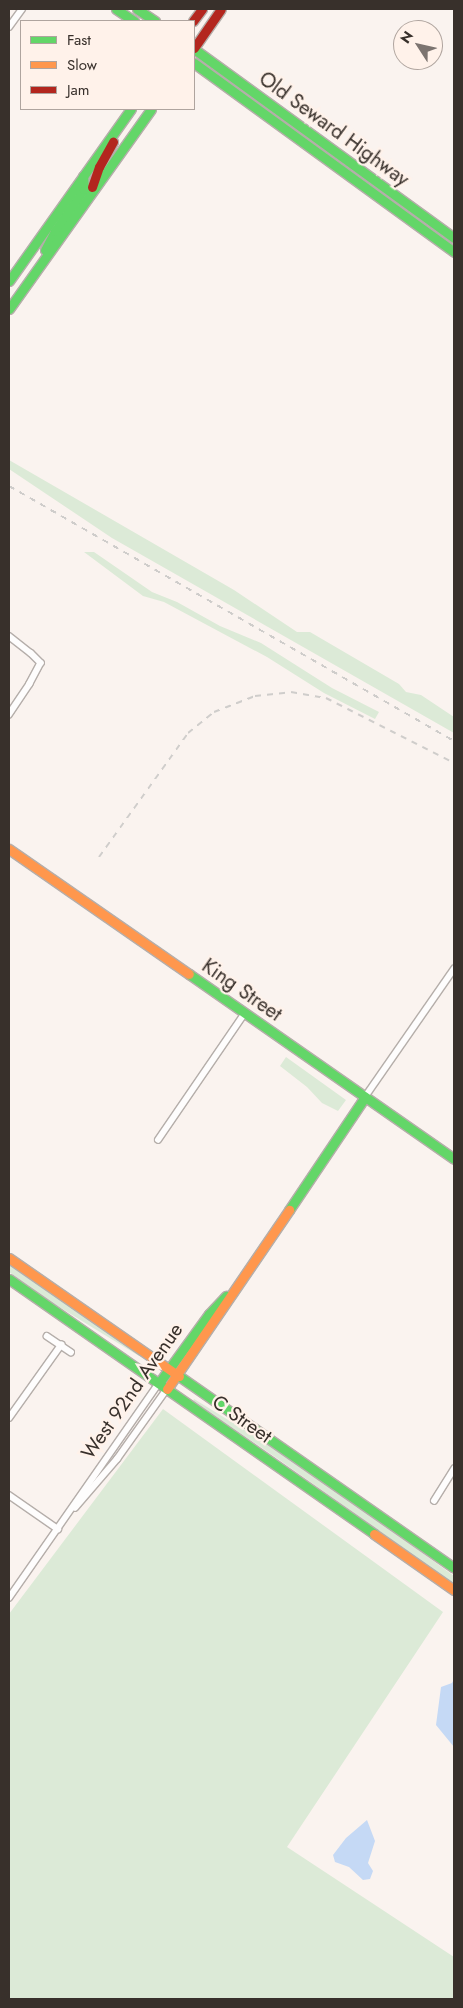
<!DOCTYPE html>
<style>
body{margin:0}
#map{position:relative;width:463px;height:2008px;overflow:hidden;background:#faf3ef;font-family:Jost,sans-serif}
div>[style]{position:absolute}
.green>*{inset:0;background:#dcead7}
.water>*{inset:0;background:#c5d9f5}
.roads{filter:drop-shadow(1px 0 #b5aeaa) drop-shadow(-1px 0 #b5aeaa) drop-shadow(0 1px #b5aeaa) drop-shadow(0 -1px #b5aeaa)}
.street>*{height:5.5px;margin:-2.75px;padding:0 2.75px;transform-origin:2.75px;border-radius:2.75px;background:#fefdfd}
.fast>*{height:9px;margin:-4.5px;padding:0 4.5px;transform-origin:4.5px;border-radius:4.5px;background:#63d668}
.slow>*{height:9px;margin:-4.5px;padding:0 4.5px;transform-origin:4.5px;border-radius:4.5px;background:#ff974d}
.jam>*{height:9px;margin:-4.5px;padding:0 4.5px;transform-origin:4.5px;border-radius:4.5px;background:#b3261e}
.rail>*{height:2px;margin-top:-1px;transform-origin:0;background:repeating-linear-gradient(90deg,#cfcdcb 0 6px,transparent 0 12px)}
span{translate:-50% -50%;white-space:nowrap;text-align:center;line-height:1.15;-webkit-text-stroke:4.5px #fff2ea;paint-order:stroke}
.street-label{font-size:20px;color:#38302b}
.frame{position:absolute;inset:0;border:10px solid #38302b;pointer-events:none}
.legend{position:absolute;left:20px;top:20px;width:175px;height:90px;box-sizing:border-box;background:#fff2ea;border:1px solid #afa49e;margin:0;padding:6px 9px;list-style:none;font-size:15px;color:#38302b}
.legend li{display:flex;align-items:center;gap:10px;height:25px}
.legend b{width:25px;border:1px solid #afa49e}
.north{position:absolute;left:393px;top:20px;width:50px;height:50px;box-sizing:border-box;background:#fff2ea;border:1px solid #afa49e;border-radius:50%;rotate:305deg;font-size:14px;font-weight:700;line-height:20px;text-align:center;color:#38302b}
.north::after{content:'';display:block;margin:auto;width:18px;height:22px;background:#7c7470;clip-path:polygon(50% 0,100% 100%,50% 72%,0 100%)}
</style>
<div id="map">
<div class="green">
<div style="clip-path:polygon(9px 460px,234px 590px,297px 632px,310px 632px,399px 684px,406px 692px,421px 695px,454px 717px,454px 733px,112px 538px,9px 469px)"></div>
<div style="clip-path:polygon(84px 552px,94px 552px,152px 592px,177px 602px,220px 626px,261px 643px,332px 688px,379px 712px,375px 719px,324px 693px,267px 657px,164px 602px,143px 596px)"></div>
<div style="clip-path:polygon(286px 1057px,346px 1100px,338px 1111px,322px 1103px,307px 1087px,280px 1066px)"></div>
<div style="clip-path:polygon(9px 1265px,140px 1354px,139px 1356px,51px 1302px,9px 1272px)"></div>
<div style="clip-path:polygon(194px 1399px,274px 1448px,383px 1524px,454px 1576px,454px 1584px,278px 1459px,193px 1401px)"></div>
<div style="clip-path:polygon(163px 1409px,443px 1612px,287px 1847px,454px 1957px,454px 1999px,9px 1999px,9px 1614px)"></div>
</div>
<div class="water">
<div style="clip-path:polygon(454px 1679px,454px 1747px,436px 1725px,441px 1687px,452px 1683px)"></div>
<div style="clip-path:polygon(367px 1820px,375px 1841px,368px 1863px,373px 1871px,370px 1879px,363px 1880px,349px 1867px,335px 1862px,333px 1855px,346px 1838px)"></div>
</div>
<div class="roads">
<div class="street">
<div style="left:9px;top:27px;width:22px;rotate:-54deg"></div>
<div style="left:9px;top:636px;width:28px;rotate:38deg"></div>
<div style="left:31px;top:653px;width:14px;rotate:45deg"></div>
<div style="left:41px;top:663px;width:24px;rotate:118deg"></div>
<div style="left:30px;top:684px;width:37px;rotate:124deg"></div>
<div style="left:365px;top:1097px;width:156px;rotate:-55.2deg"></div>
<div style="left:158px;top:1140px;width:154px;rotate:-55.6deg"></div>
<div style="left:47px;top:1336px;width:29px;rotate:34deg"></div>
<div style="left:9px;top:1418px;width:90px;rotate:-54.5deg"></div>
<div style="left:9px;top:1495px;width:60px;rotate:34.8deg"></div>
<div style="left:434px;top:1501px;width:38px;rotate:-58deg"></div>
<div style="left:75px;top:1508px;width:65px;rotate:-49.4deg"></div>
<div style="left:117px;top:1459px;width:86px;rotate:-54.5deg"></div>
<div style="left:9px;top:1598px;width:262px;rotate:-55.1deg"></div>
</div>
<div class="fast">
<div style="left:116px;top:9px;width:22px;rotate:34deg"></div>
<div style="left:137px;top:9px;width:22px;rotate:34deg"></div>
<div style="left:194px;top:49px;width:321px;rotate:36deg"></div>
<div style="left:194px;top:63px;width:321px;rotate:36deg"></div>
<div style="left:45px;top:250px;width:21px;rotate:-62deg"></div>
<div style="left:55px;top:231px;width:51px;rotate:-55.4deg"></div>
<div style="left:84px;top:189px;width:13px;rotate:-94deg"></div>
<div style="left:9px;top:281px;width:211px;rotate:-54.7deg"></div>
<div style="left:9px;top:309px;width:245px;rotate:-54.6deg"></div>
<div style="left:189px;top:974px;width:323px;rotate:34.9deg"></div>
<div style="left:289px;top:1210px;width:136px;rotate:-56.1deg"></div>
<div style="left:9px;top:1279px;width:445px;rotate:34.9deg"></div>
<div style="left:179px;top:1376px;width:335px;rotate:34.9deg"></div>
<div style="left:159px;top:1383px;width:85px;rotate:-54.1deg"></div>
<div style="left:209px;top:1314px;width:25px;rotate:-47deg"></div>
</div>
<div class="slow">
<div style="left:9px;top:849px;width:219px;rotate:34.8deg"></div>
<div style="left:9px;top:1258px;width:207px;rotate:34.8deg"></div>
<div style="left:167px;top:1389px;width:217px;rotate:-55.7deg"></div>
<div style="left:374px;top:1534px;width:98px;rotate:35deg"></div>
</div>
<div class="jam">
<div style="left:193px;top:21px;width:15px;rotate:-53deg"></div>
<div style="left:194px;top:48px;width:47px;rotate:-55.3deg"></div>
<div style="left:92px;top:187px;width:21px;rotate:-71deg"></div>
<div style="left:99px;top:167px;width:29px;rotate:-61deg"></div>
</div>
</div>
<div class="rail">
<div style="left:9px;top:486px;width:513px;rotate:29.81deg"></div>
<div style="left:99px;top:857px;width:153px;rotate:-54.3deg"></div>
<div style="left:188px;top:733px;width:33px;rotate:-39deg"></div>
<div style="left:214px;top:712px;width:44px;rotate:-21.3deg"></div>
<div style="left:255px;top:696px;width:36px;rotate:-6deg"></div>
<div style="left:291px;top:692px;width:36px;rotate:10deg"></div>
<div style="left:326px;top:698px;width:144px;rotate:26.9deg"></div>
</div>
<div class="street-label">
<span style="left:334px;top:129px;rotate:36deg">Old Seward Highway</span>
<span style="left:242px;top:990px;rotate:35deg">King Street</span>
<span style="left:132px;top:1391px;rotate:-55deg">West 92nd Avenue</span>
<span style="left:242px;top:1419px;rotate:35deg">C Street</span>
</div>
<div class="frame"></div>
<ul class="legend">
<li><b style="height:6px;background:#63d668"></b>Fast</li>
<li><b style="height:6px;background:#ff974d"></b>Slow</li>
<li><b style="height:6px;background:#b3261e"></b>Jam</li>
</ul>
<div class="north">N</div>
</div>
